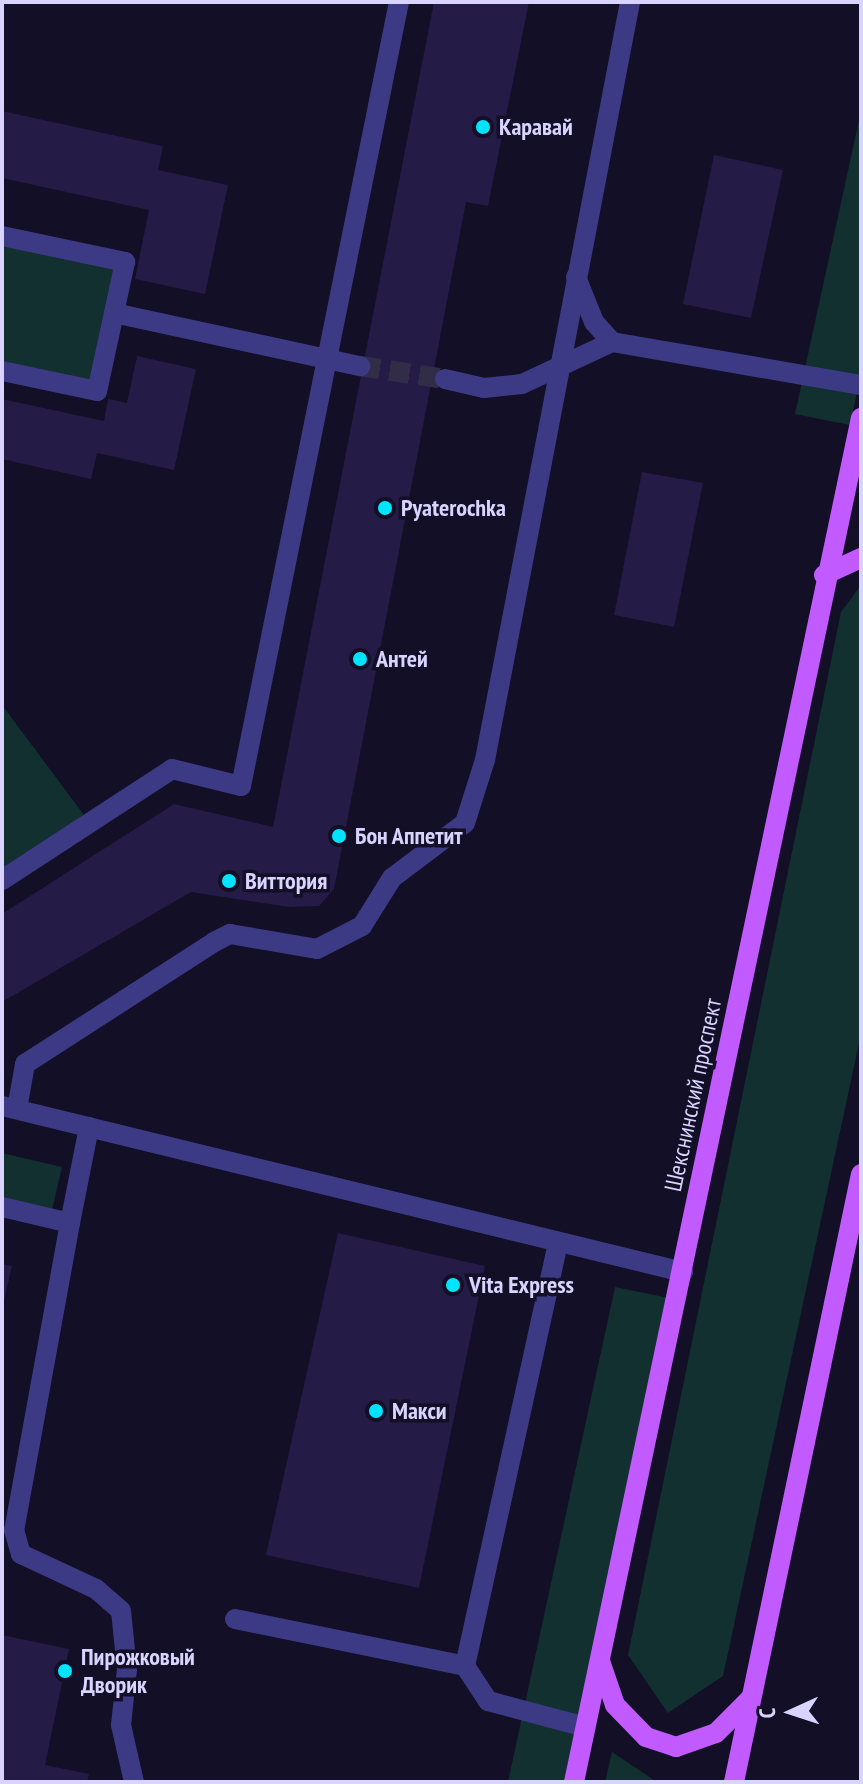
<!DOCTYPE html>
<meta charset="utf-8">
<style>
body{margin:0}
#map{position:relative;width:863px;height:1784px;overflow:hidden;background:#130f26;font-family:"PT Sans Narrow",sans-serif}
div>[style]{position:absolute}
.green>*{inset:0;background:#12302f}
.building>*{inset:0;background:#241b47}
.minor-tunnel>*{height:20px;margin-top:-10px;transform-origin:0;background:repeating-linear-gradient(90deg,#312d47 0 20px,transparent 0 30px)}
.minor>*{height:20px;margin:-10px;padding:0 10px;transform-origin:10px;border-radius:10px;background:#3d3a85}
.major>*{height:20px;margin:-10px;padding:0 10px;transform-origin:10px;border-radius:10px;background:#c25bff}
.dots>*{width:22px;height:22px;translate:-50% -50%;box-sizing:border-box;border:4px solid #130f26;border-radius:50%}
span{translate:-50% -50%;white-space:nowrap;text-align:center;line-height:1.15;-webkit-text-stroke:7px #130f26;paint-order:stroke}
.poi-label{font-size:24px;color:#d9d4ff;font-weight:700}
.left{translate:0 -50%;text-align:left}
.street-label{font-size:24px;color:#d9d4ff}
.frame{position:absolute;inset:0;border:4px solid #d9d4ff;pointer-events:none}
.north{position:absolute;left:751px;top:1672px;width:80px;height:80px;-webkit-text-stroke:6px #130f26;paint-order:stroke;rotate:267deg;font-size:22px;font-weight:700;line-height:32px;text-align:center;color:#d9d4ff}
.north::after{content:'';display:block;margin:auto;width:28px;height:36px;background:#d9d4ff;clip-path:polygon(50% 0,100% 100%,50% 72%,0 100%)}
</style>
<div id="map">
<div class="green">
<div style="clip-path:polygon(861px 111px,861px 373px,850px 425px,795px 414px)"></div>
<div style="clip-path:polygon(2px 241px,119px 265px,94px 384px,2px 366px)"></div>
<div style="clip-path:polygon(861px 585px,861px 1034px,723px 1676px,668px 1713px,628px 1655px,841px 612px)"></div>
<div style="clip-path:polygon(2px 705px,84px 815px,2px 868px)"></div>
<div style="clip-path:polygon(2px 1153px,62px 1167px,52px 1210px,2px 1198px)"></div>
<div style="clip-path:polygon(615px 1287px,669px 1298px,564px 1782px,508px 1782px)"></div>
<div style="clip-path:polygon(612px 1752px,657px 1782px,605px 1782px)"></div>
</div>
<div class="building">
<div style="clip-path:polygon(434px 2px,529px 2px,488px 206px,466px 202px,334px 889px,319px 906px,289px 907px,191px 892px,2px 1002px,2px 914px,174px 804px,273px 827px)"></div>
<div style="clip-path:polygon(2px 111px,163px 146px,158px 170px,228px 185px,205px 294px,135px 279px,149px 210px,2px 178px)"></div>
<div style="clip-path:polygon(714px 155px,783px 170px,751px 318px,683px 304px)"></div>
<div style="clip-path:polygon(137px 356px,196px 369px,174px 470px,97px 453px,91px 479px,2px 459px,2px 399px,104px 421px,108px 399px,127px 403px)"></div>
<div style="clip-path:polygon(642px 472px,703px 483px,674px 627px,614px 615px)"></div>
<div style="clip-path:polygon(338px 1233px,485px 1266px,419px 1588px,266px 1555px)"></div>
<div style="clip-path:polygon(2px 1264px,12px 1266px,3px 1305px,2px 1305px)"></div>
<div style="clip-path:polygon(2px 1635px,69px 1649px,45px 1765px,89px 1774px,87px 1782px,2px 1782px)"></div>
</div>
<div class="minor-tunnel">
<div style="left:360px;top:366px;width:86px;rotate:8.7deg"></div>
</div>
<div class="minor">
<div style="left:2px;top:236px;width:126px;rotate:11.9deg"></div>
<div style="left:125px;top:262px;width:132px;rotate:102.2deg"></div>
<div style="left:97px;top:391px;width:97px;rotate:-168.1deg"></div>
<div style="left:576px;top:277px;width:48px;rotate:68.2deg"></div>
<div style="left:594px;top:322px;width:27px;rotate:48deg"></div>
<div style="left:114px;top:313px;width:252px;rotate:12.2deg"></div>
<div style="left:445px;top:379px;width:40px;rotate:13deg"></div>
<div style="left:484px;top:388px;width:38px;rotate:-6deg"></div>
<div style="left:522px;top:384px;width:99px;rotate:-25deg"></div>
<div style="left:612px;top:342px;width:253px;rotate:9.8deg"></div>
<div style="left:2px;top:880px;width:203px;rotate:-33.1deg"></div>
<div style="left:172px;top:769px;width:71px;rotate:13.8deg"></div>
<div style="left:241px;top:786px;width:800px;rotate:-78.61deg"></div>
<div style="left:2px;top:1106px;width:701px;rotate:13.7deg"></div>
<div style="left:17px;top:1109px;width:46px;rotate:-79.9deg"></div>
<div style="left:25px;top:1064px;width:225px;rotate:-32.8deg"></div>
<div style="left:214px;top:942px;width:18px;rotate:-27deg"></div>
<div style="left:230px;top:934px;width:88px;rotate:9.8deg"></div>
<div style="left:317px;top:949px;width:51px;rotate:-27.1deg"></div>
<div style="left:362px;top:926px;width:57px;rotate:-58deg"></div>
<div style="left:392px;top:878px;width:91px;rotate:-37deg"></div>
<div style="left:465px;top:823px;width:66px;rotate:-72.4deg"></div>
<div style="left:485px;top:760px;width:772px;rotate:-79.17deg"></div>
<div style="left:2px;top:1207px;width:70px;rotate:13.2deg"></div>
<div style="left:70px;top:1223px;width:312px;rotate:100.3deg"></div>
<div style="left:14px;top:1530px;width:25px;rotate:74deg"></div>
<div style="left:21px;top:1554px;width:83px;rotate:25deg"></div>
<div style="left:96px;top:1589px;width:33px;rotate:41deg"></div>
<div style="left:121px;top:1611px;width:58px;rotate:84.1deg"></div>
<div style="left:127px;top:1669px;width:56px;rotate:96.1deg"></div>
<div style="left:121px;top:1725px;width:58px;rotate:77.2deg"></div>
<div style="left:70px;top:1223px;width:98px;rotate:-78.8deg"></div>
<div style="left:235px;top:1619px;width:235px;rotate:11.5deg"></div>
<div style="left:465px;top:1666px;width:42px;rotate:56.7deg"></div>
<div style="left:488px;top:1701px;width:101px;rotate:14.9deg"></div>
<div style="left:465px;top:1666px;width:434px;rotate:-77.6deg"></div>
</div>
<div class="major">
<div style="left:824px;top:575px;width:41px;rotate:-24.7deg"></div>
<div style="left:600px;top:1661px;width:46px;rotate:71.2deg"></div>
<div style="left:615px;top:1705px;width:45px;rotate:45.9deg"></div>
<div style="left:646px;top:1737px;width:32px;rotate:18deg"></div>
<div style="left:676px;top:1747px;width:42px;rotate:-19.3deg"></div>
<div style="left:716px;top:1733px;width:49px;rotate:-45deg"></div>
<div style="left:574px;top:1782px;width:1394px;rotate:-78.12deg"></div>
<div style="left:734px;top:1782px;width:621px;rotate:-78.2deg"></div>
</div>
<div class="dots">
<div style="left:483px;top:127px;background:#00e5ff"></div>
<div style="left:385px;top:508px;background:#00e5ff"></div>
<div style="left:360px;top:659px;background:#00e5ff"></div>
<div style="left:339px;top:836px;background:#00e5ff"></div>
<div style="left:229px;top:881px;background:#00e5ff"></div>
<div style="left:453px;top:1285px;background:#00e5ff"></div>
<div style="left:376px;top:1411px;background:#00e5ff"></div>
<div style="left:65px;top:1671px;background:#00e5ff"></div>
</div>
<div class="poi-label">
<span class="left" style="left:499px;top:127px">Каравай</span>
<span class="left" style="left:401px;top:508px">Pyaterochka</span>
<span class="left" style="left:376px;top:659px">Антей</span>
<span class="left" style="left:355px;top:836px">Бон Аппетит</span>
<span class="left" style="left:245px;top:881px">Виттория</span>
<span class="left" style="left:469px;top:1285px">Vita Express</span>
<span class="left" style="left:392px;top:1411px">Макси</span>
<span class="left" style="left:81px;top:1671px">Пирожковый<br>Дворик</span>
</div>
<div class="street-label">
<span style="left:693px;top:1095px;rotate:-78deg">Шекснинский проспект</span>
</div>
<div class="frame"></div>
<div class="north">С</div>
</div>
